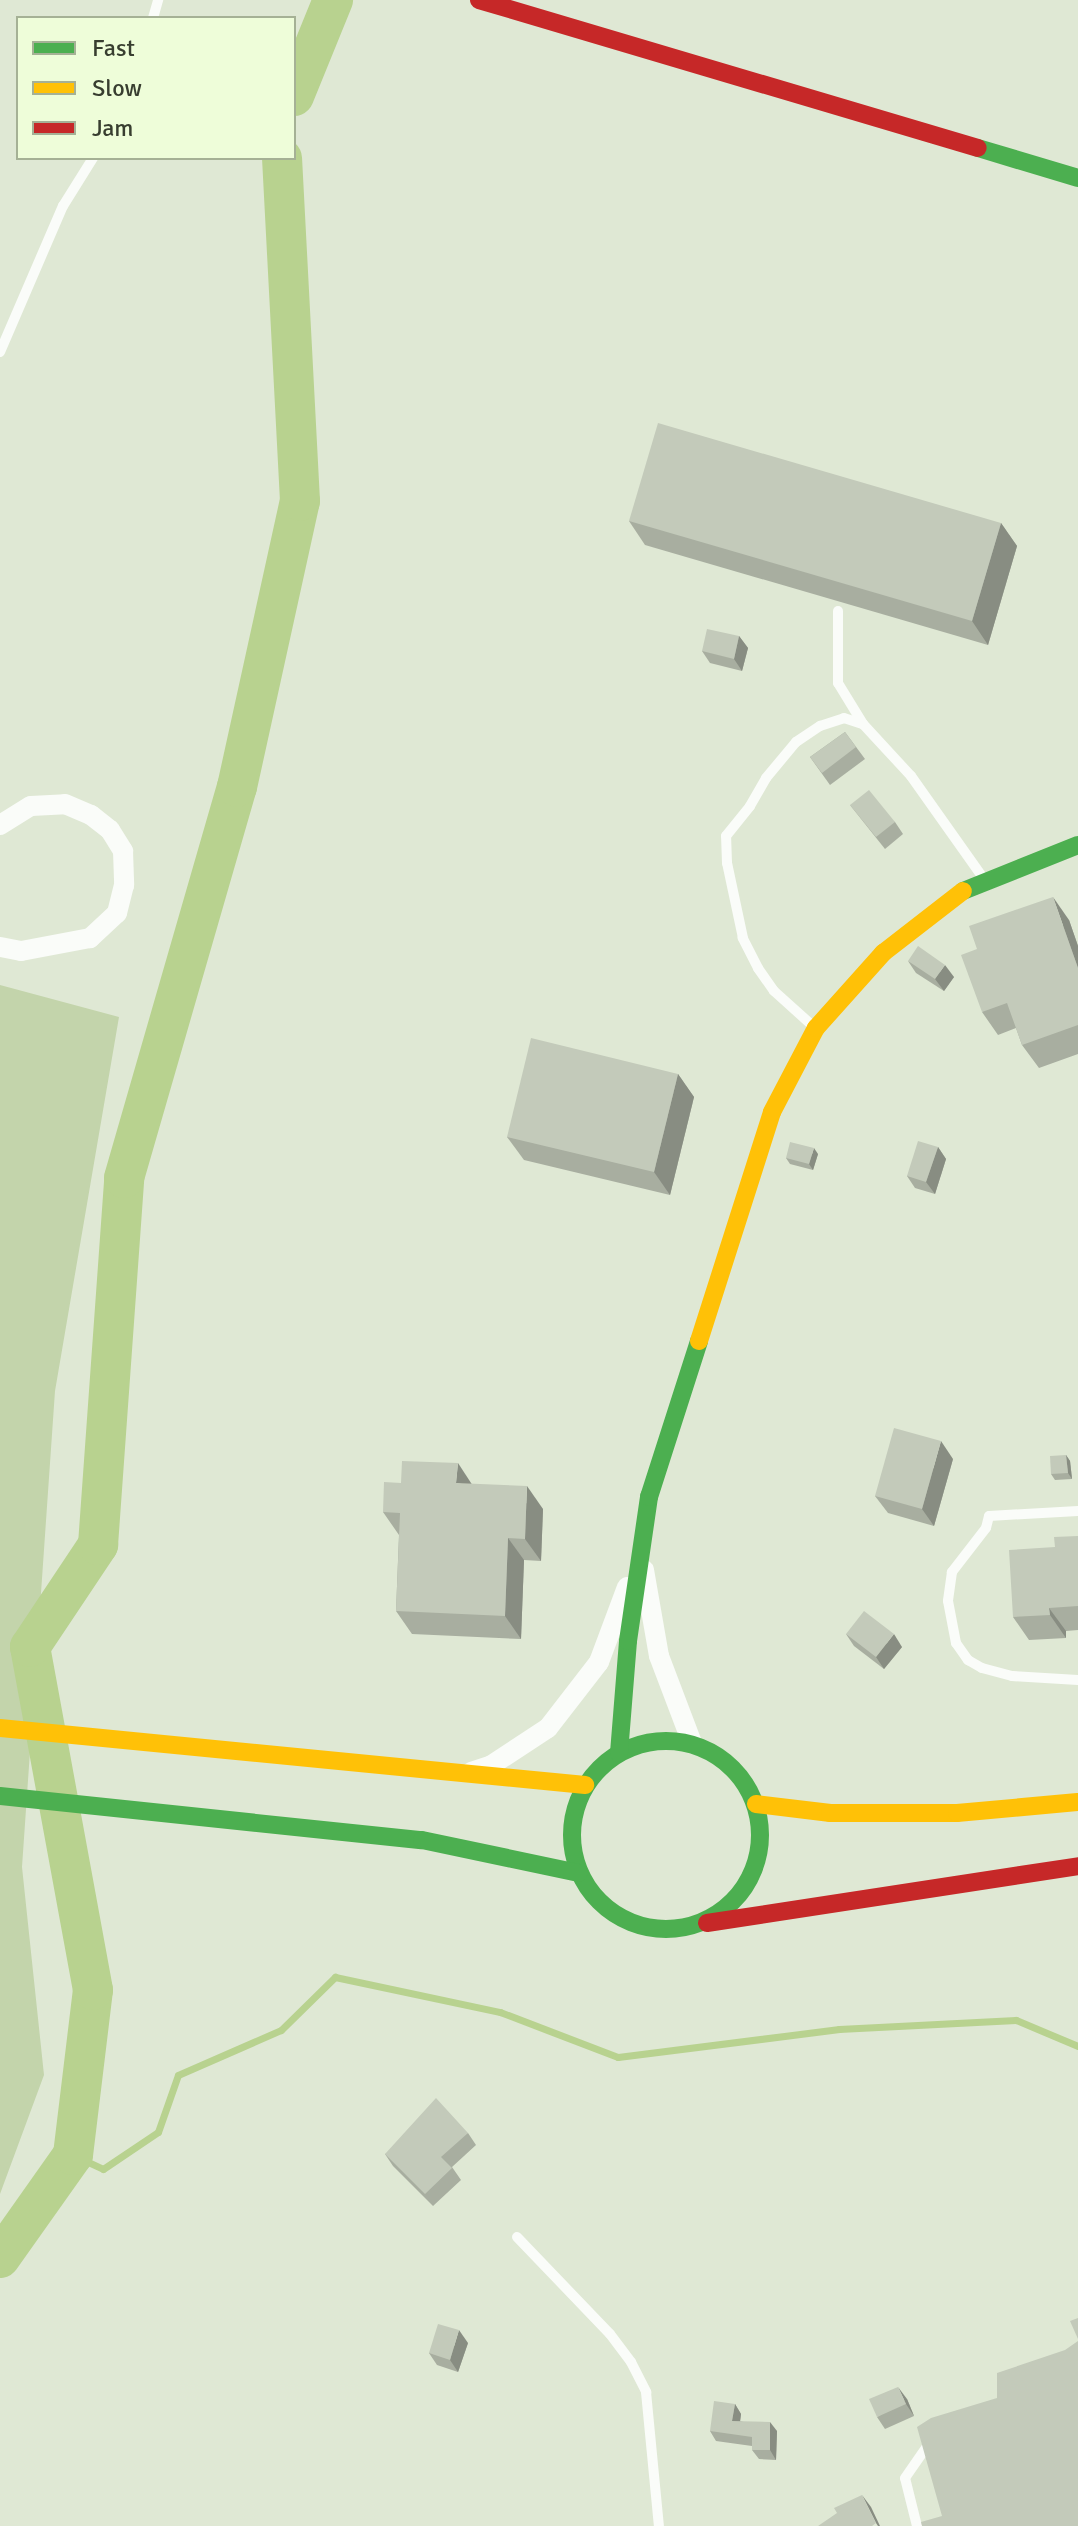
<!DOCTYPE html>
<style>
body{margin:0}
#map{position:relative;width:1078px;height:2526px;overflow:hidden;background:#dfe8d4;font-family:Signika,sans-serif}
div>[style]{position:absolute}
.green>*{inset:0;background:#c3d4ab}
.stream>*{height:7px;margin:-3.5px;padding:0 3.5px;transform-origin:3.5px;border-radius:3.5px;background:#b8d28f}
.river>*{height:40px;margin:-20px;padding:0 20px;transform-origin:20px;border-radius:20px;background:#b8d28f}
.lane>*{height:10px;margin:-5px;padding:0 5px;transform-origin:5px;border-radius:5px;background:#fafcf9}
.street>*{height:20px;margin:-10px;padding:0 10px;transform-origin:10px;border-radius:10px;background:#fafcf9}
.fast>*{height:18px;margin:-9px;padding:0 9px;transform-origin:9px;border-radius:9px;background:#4caf50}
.fast>.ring{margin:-9px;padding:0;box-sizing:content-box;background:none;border:18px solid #4caf50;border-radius:50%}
.slow>*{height:18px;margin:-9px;padding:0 9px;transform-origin:9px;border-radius:9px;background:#ffc107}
.jam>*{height:18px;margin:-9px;padding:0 9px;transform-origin:9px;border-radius:9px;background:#c62828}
.wall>*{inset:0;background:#a8aea0}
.shaded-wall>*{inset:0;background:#888d82}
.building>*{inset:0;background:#c3caba}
span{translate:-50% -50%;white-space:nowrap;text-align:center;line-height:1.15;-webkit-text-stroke:6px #eefdd9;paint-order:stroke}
.legend{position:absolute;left:16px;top:16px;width:280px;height:144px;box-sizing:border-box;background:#eefdd9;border:2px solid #a5b195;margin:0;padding:10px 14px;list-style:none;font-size:24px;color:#383e30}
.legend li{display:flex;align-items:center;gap:16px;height:40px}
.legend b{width:40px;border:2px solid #a5b195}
</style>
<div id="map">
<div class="green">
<div style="clip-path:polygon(0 985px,119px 1017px,55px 1391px,22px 1867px,44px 2075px,0 2194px)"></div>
</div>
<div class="stream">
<div style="left:73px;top:2155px;width:33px;rotate:25deg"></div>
<div style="left:103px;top:2169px;width:66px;rotate:-33.9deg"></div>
<div style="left:158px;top:2132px;width:60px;rotate:-70.7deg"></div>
<div style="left:178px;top:2075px;width:112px;rotate:-23.6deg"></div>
<div style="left:281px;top:2030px;width:76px;rotate:-44.5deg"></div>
<div style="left:335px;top:1977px;width:169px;rotate:12deg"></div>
<div style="left:500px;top:2012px;width:126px;rotate:20.9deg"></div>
<div style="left:618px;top:2057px;width:223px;rotate:-7.2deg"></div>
<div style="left:839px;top:2029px;width:177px;rotate:-2.9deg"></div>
<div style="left:1016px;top:2020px;width:67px;rotate:22.8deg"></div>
</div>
<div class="river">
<div style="left:294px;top:96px;width:104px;rotate:-67.9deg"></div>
<div style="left:0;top:2258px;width:126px;rotate:-54.7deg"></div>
<div style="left:73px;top:2155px;width:166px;rotate:-83.1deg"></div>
<div style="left:93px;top:1990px;width:349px;rotate:-100.4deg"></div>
<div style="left:30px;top:1647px;width:123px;rotate:-56.3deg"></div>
<div style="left:98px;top:1545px;width:368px;rotate:-85.9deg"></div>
<div style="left:124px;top:1178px;width:407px;rotate:-73.9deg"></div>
<div style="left:237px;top:787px;width:293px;rotate:-77.6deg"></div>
<div style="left:300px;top:501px;width:343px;rotate:-93deg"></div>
</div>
<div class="lane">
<div style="left:153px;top:18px;width:19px;rotate:-74deg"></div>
<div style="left:0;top:352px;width:159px;rotate:-66.7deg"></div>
<div style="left:63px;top:206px;width:57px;rotate:-58deg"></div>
<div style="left:838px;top:611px;width:72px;rotate:90deg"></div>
<div style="left:838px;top:683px;width:48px;rotate:58.6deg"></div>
<div style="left:814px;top:1027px;width:54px;rotate:-138deg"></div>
<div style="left:774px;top:991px;width:28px;rotate:-125deg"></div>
<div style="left:758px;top:968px;width:34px;rotate:-117deg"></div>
<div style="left:743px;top:938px;width:77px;rotate:-102deg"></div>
<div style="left:727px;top:863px;width:27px;rotate:-92deg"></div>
<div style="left:726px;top:836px;width:38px;rotate:-51deg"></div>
<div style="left:750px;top:806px;width:32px;rotate:-60deg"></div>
<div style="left:766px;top:778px;width:47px;rotate:-50.2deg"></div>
<div style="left:796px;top:742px;width:29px;rotate:-34deg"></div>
<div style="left:820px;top:726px;width:25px;rotate:-18deg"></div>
<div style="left:844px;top:718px;width:20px;rotate:18deg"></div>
<div style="left:863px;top:724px;width:71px;rotate:47.3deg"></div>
<div style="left:911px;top:776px;width:126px;rotate:54.7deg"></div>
<div style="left:1078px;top:1511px;width:89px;rotate:176.8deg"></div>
<div style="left:989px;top:1516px;width:12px;rotate:104deg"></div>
<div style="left:986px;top:1528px;width:56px;rotate:127.7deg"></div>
<div style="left:952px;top:1572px;width:29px;rotate:98deg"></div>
<div style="left:948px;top:1601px;width:43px;rotate:79.2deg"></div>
<div style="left:956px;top:1643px;width:21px;rotate:55deg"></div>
<div style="left:968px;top:1660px;width:16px;rotate:30deg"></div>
<div style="left:982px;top:1668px;width:31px;rotate:15deg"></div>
<div style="left:1012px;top:1676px;width:66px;rotate:3.5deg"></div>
<div style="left:517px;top:2237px;width:134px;rotate:46.2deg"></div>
<div style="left:610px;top:2334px;width:35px;rotate:53deg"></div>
<div style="left:631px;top:2362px;width:34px;rotate:63deg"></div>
<div style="left:646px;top:2392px;width:135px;rotate:84.5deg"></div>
<div style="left:917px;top:2526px;width:49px;rotate:-104deg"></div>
<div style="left:905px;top:2478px;width:44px;rotate:-55.2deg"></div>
</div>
<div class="street">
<div style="left:0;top:825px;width:36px;rotate:-32deg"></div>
<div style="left:31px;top:806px;width:34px;rotate:-3deg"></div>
<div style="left:65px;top:804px;width:28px;rotate:23deg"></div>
<div style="left:91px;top:815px;width:24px;rotate:38deg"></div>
<div style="left:110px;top:830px;width:25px;rotate:58deg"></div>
<div style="left:123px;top:851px;width:34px;rotate:88deg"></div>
<div style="left:124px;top:885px;width:29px;rotate:104deg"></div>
<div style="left:117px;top:913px;width:37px;rotate:137deg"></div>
<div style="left:90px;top:938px;width:70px;rotate:169.3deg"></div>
<div style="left:21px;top:951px;width:21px;rotate:-169deg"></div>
<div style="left:644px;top:1570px;width:87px;rotate:80.1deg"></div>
<div style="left:659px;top:1656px;width:93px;rotate:69.2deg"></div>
<div style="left:471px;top:1772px;width:20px;rotate:-18deg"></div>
<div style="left:490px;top:1766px;width:69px;rotate:-33.2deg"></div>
<div style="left:548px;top:1728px;width:83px;rotate:-52.3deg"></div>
<div style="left:599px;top:1662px;width:80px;rotate:-69.5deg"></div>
</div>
<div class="fast">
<div style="left:978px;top:148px;width:104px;rotate:16.7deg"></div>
<div style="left:963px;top:891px;width:124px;rotate:-21.8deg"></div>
<div class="ring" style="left:572px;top:1741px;width:170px;height:170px"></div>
<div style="left:619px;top:1753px;width:112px;rotate:-85.4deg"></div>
<div style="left:628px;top:1641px;width:146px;rotate:-81.7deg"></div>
<div style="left:649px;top:1497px;width:164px;rotate:-72.2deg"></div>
<div style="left:0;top:1796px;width:424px;rotate:6deg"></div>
<div style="left:422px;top:1840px;width:160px;rotate:11.9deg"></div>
</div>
<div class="slow">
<div style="left:699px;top:1341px;width:240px;rotate:-72.3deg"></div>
<div style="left:772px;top:1112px;width:95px;rotate:-62.4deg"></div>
<div style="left:816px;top:1028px;width:101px;rotate:-48.2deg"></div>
<div style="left:883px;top:953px;width:101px;rotate:-37.8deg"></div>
<div style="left:0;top:1728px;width:588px;rotate:5.57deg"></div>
<div style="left:756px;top:1804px;width:75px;rotate:6.9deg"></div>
<div style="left:830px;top:1813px;width:127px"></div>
<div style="left:957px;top:1813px;width:121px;rotate:-5.2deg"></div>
</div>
<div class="jam">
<div style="left:479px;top:0;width:520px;rotate:16.52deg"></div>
<div style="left:707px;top:1923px;width:375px;rotate:-8.7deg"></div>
</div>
<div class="wall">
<div style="clip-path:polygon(629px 521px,1001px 523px,1017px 546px,988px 645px,645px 545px)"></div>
<div style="clip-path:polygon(739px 636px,748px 648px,742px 671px,710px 663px,702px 651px)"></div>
<div style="clip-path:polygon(845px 732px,865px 759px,830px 785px,810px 757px)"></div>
<div style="clip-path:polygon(850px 805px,895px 822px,903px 834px,885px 849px)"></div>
<div style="clip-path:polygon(1069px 920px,1078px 946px,1078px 1054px,1039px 1068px,1022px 1045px,1016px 1028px,998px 1035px,982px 1012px)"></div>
<div style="clip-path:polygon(908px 961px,954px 977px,944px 991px,916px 973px)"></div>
<div style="clip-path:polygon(678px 1074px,694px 1097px,670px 1195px,524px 1160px,507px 1137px)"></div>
<div style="clip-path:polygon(938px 1147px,946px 1159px,935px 1194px,915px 1188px,907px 1176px)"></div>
<div style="clip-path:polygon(818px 1154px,813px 1170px,790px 1164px,786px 1158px)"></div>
<div style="clip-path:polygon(1066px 1455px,1070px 1461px,1072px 1479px,1055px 1480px,1051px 1474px)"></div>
<div style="clip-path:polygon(953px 1459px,934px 1526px,888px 1513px,875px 1496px)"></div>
<div style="clip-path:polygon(472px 1484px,543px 1509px,541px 1561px,524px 1560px,521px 1639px,412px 1634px,396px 1611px,399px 1535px,383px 1512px)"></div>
<div style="clip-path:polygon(1078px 1536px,1078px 1630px,1066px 1631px,1066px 1638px,1029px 1640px,1013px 1617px,1055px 1547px)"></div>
<div style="clip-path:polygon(846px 1634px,902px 1647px,884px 1669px,854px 1646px)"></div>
<div style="clip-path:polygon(468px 2133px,476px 2145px,452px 2167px,461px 2180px,433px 2206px,393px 2166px,385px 2154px)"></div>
<div style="clip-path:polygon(468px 2343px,458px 2372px,437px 2365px,429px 2353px)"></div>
<div style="clip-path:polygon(907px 2399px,914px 2416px,885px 2429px,877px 2417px)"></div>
<div style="clip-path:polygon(735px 2404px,741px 2414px,740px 2421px,777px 2431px,776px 2460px,759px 2459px,752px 2450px,752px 2446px,716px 2441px,710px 2431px)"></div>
</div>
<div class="shaded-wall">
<div style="clip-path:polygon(1001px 523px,1017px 546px,988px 645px,972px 621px)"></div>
<div style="clip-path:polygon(739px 636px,748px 648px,742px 671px,734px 659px)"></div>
<div style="clip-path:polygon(1053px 897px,1069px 920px,1078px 946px,1078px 968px)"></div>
<div style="clip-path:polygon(945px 965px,954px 977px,944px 991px,935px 979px)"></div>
<div style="clip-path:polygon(678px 1074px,694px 1097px,670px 1195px,654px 1172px)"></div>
<div style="clip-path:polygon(938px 1147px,946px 1159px,935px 1194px,926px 1182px)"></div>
<div style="clip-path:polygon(814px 1148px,818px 1154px,813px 1170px,809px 1164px)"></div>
<div style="clip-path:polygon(941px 1441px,953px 1459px,934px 1526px,922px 1509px)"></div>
<div style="clip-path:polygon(1066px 1455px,1070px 1461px,1072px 1479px,1068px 1473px)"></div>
<div style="clip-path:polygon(458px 1463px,473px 1486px,456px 1483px)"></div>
<div style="clip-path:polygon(527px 1486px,543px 1509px,541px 1561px,525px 1539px)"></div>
<div style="clip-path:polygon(508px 1538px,524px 1560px,521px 1639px,505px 1616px)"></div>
<div style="clip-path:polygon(1049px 1608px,1066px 1631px,1066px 1638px,1050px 1615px)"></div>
<div style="clip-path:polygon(894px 1634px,902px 1647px,884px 1669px,876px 1657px)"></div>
<div style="clip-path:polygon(459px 2330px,468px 2343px,458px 2372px,450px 2360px)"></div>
<div style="clip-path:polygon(898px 2387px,907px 2399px,914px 2416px,906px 2404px)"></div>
<div style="clip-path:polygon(735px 2404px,741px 2414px,739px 2430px,732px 2421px)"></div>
<div style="clip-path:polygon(770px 2422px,777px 2431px,776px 2460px,770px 2450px)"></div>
<div style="clip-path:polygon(862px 2495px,871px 2507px,880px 2526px,878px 2526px,876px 2523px)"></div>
</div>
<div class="building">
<div style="clip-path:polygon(658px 423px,1001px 523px,972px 621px,629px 521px)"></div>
<div style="clip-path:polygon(707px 629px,739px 636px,734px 659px,702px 651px)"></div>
<div style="clip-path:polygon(845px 732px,856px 747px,822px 773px,810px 757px)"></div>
<div style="clip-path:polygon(869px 790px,895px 822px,876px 837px,850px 805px)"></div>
<div style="clip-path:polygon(1053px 897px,1078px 968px,1078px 1025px,1022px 1045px,1007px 1003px,982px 1012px,961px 955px,977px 949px,969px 926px)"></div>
<div style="clip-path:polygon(918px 946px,945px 965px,935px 979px,908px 961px)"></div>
<div style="clip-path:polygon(531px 1038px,678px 1074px,654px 1172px,507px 1137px)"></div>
<div style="clip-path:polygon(918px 1141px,938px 1147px,926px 1182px,907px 1176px)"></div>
<div style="clip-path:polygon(790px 1142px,814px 1148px,809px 1164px,786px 1158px)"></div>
<div style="clip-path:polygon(894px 1428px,941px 1441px,922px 1509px,875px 1496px)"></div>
<div style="clip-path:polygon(1066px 1455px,1068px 1473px,1051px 1474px,1050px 1456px)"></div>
<div style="clip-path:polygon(402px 1461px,458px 1463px,456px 1483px,527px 1486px,525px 1539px,508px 1538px,505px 1616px,396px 1611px,400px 1513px,383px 1512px,384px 1482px,401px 1483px)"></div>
<div style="clip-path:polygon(1078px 1536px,1078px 1606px,1049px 1608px,1050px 1615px,1013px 1617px,1009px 1550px,1055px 1547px,1054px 1537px)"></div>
<div style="clip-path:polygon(864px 1611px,894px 1634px,876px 1657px,846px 1634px)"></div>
<div style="clip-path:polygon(436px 2098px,468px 2133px,441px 2157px,452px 2168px,425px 2194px,385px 2154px)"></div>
<div style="clip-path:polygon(1078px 2318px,1078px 2339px,1070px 2321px)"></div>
<div style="clip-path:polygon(438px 2324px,459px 2330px,450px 2360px,429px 2353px)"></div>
<div style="clip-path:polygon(1078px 2341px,1078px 2526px,922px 2526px,921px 2522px,942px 2516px,917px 2427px,931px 2418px,997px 2398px,997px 2373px,1065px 2350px)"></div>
<div style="clip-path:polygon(898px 2387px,906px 2404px,877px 2417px,869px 2399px)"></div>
<div style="clip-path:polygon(714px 2401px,735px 2404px,732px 2421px,770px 2422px,770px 2450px,752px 2450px,752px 2437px,710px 2431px)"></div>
<div style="clip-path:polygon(862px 2495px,876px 2523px,872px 2526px,818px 2526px,837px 2513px,834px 2508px)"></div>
</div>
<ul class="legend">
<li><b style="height:10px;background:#4caf50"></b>Fast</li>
<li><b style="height:10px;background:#ffc107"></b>Slow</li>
<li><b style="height:10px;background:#c62828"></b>Jam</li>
</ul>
</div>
